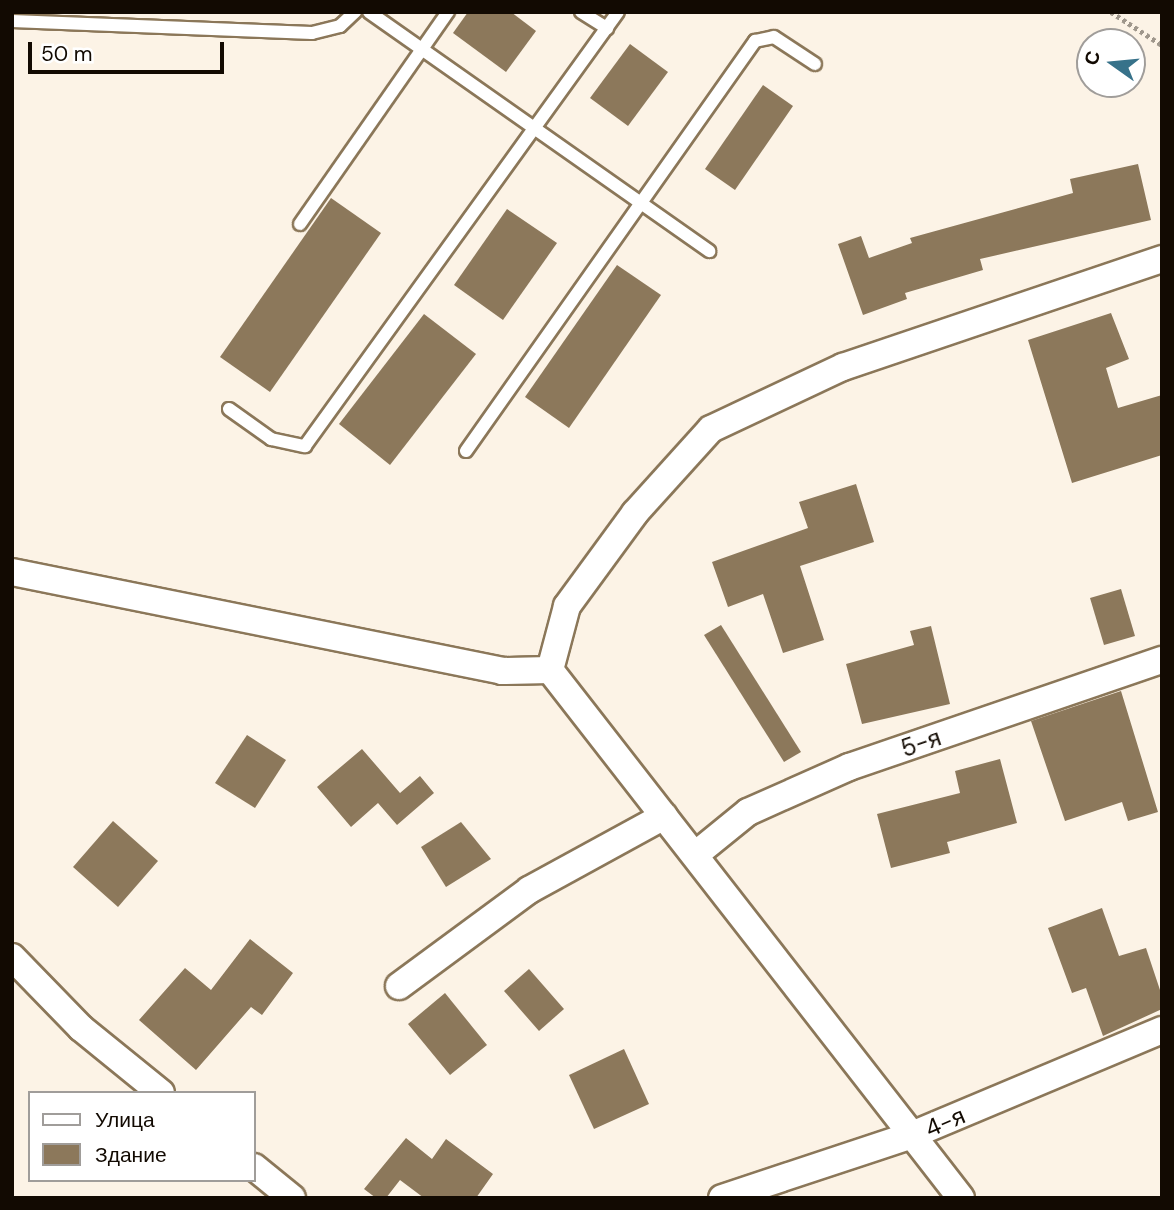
<!DOCTYPE html>
<meta charset="utf-8">
<style>
body{margin:0}
#map{position:relative;width:1174px;height:1210px;overflow:hidden;background:#fcf3e6;font-family:"DM Sans",sans-serif}
div>[style]{position:absolute}
.building>*{inset:0;background:#8c785b}
.path>*{height:4.5px;margin-top:-2.25px;transform-origin:0;background:repeating-linear-gradient(90deg,#9f978c 0 3.5px,transparent 0 7px)}
.roads{filter:drop-shadow(2px 0 #8b7759) drop-shadow(-2px 0 #8b7759) drop-shadow(0 2px #8b7759) drop-shadow(0 -2px #8b7759)}
.service>*{height:12px;margin:-6px;padding:0 6px;transform-origin:6px;border-radius:6px;background:#fff}
.minor>*{height:26px;margin:-13px;padding:0 13px;transform-origin:13px;border-radius:13px;background:#fff}
span{translate:-50% -50%;white-space:nowrap;text-align:center;line-height:1.15;-webkit-text-stroke:5px #fff;paint-order:stroke}
.street-label{font-size:24px;color:#120a02}
.frame{position:absolute;inset:0;border:14px solid #120a02;pointer-events:none}
.legend{position:absolute;left:28px;top:1091px;width:228px;height:91px;box-sizing:border-box;background:#fff;border:2px solid #a09d9a;margin:0;padding:9px 12px;list-style:none;font-size:21px;color:#120a02}
.legend li{display:flex;align-items:center;gap:14px;height:35px}
.legend b{width:35px;border:2px solid #a09d9a}
.north{position:absolute;left:1076px;top:28px;width:70px;height:70px;box-sizing:border-box;background:#fff;border:2px solid #a09d9a;border-radius:50%;rotate:285deg;font-size:19px;font-weight:700;line-height:28px;text-align:center;color:#120a02}
.north::after{content:'';display:block;margin:auto;width:24px;height:32px;background:#37728a;clip-path:polygon(50% 0,100% 100%,50% 72%,0 100%)}
.scale{position:absolute;left:28px;top:42px;width:196px;height:32px;box-sizing:border-box;border:4px solid #120a02;border-top:0;padding-left:9px;font-size:21px;line-height:24px;white-space:nowrap;color:#120a02;-webkit-text-stroke:5px #fff;paint-order:stroke}
</style>
<div id="map">
<div class="building">
<div style="clip-path:polygon(468px 12px,511px 12px,536px 31px,506px 72px,453px 33px)"></div>
<div style="clip-path:polygon(630px 44px,668px 72px,628px 126px,590px 98px)"></div>
<div style="clip-path:polygon(763px 85px,793px 106px,735px 190px,705px 169px)"></div>
<div style="clip-path:polygon(1138px 164px,1151px 220px,980px 259px,983px 270px,905px 293px,907px 299px,863px 315px,838px 244px,861px 236px,869px 258px,912px 243px,910px 238px,1073px 193px,1070px 179px)"></div>
<div style="clip-path:polygon(331px 198px,381px 233px,270px 392px,220px 357px)"></div>
<div style="clip-path:polygon(507px 209px,557px 243px,503px 320px,454px 285px)"></div>
<div style="clip-path:polygon(617px 265px,661px 295px,569px 428px,525px 397px)"></div>
<div style="clip-path:polygon(1111px 313px,1129px 359px,1106px 368px,1118px 408px,1162px 395px,1162px 455px,1072px 483px,1028px 340px)"></div>
<div style="clip-path:polygon(424px 314px,476px 354px,390px 465px,339px 424px)"></div>
<div style="clip-path:polygon(856px 484px,874px 542px,800px 566px,824px 640px,783px 653px,763px 594px,728px 607px,712px 562px,808px 528px,799px 502px)"></div>
<div style="clip-path:polygon(1121px 589px,1135px 636px,1104px 645px,1090px 598px)"></div>
<div style="clip-path:polygon(721px 625px,801px 752px,784px 762px,704px 635px)"></div>
<div style="clip-path:polygon(931px 626px,950px 704px,862px 724px,846px 664px,914px 645px,910px 631px)"></div>
<div style="clip-path:polygon(1121px 691px,1158px 812px,1128px 821px,1122px 802px,1065px 821px,1031px 721px)"></div>
<div style="clip-path:polygon(247px 735px,286px 760px,255px 808px,215px 783px)"></div>
<div style="clip-path:polygon(362px 749px,400px 793px,420px 776px,434px 793px,397px 825px,378px 803px,351px 827px,317px 787px)"></div>
<div style="clip-path:polygon(1000px 759px,1017px 823px,947px 842px,950px 853px,891px 868px,877px 814px,960px 793px,955px 771px)"></div>
<div style="clip-path:polygon(113px 821px,158px 861px,118px 907px,73px 867px)"></div>
<div style="clip-path:polygon(461px 822px,491px 859px,446px 887px,421px 847px)"></div>
<div style="clip-path:polygon(1102px 908px,1119px 956px,1146px 948px,1162px 996px,1162px 1009px,1103px 1036px,1086px 988px,1072px 993px,1048px 928px)"></div>
<div style="clip-path:polygon(250px 939px,293px 973px,262px 1015px,251px 1007px,196px 1070px,139px 1020px,185px 968px,211px 990px)"></div>
<div style="clip-path:polygon(529px 969px,564px 1009px,539px 1031px,504px 991px)"></div>
<div style="clip-path:polygon(445px 993px,487px 1045px,450px 1075px,408px 1024px)"></div>
<div style="clip-path:polygon(624px 1049px,649px 1104px,594px 1129px,569px 1075px)"></div>
<div style="clip-path:polygon(406px 1138px,432px 1159px,446px 1139px,493px 1174px,476px 1198px,424px 1198px,400px 1180px,386px 1198px,376px 1198px,364px 1189px)"></div>
</div>
<div class="path">
<div style="left:1111px;top:12px;width:61px;rotate:32.9deg"></div>
</div>
<div class="roads">
<div class="service">
<div style="left:369px;top:12px;width:416px;rotate:35.1deg"></div>
<div style="left:581px;top:12px;width:31px;rotate:32deg"></div>
<div style="left:12px;top:21px;width:300px;rotate:2.3deg"></div>
<div style="left:312px;top:33px;width:29px;rotate:-14deg"></div>
<div style="left:340px;top:26px;width:21px;rotate:-43deg"></div>
<div style="left:300px;top:224px;width:259px;rotate:-55.1deg"></div>
<div style="left:229px;top:409px;width:52px;rotate:35.5deg"></div>
<div style="left:271px;top:439px;width:35px;rotate:12deg"></div>
<div style="left:305px;top:446px;width:535px;rotate:-54.2deg"></div>
<div style="left:466px;top:451px;width:502px;rotate:-54.82deg"></div>
<div style="left:755px;top:41px;width:19px;rotate:-12deg"></div>
<div style="left:774px;top:37px;width:49px;rotate:33.4deg"></div>
</div>
<div class="minor">
<div style="left:12px;top:572px;width:500px;rotate:11.4deg"></div>
<div style="left:502px;top:671px;width:48px;rotate:-1.2deg"></div>
<div style="left:550px;top:670px;width:66px;rotate:-75.1deg"></div>
<div style="left:567px;top:606px;width:115px;rotate:-53.8deg"></div>
<div style="left:635px;top:513px;width:113px;rotate:-47.9deg"></div>
<div style="left:711px;top:429px;width:146px;rotate:-25.2deg"></div>
<div style="left:843px;top:367px;width:337px;rotate:-18.7deg"></div>
<div style="left:550px;top:670px;width:669px;rotate:52.1deg"></div>
<div style="left:695px;top:855px;width:68px;rotate:-39.1deg"></div>
<div style="left:748px;top:812px;width:111px;rotate:-24deg"></div>
<div style="left:849px;top:767px;width:331px;rotate:-18.9deg"></div>
<div style="left:12px;top:957px;width:99px;rotate:45.8deg"></div>
<div style="left:81px;top:1028px;width:103px;rotate:39.1deg"></div>
<div style="left:399px;top:986px;width:162px;rotate:-36.4deg"></div>
<div style="left:529px;top:890px;width:154px;rotate:-28.7deg"></div>
<div style="left:254px;top:1167px;width:49px;rotate:39.2deg"></div>
<div style="left:722px;top:1198px;width:200px;rotate:-18.3deg"></div>
<div style="left:912px;top:1135px;width:271px;rotate:-22.8deg"></div>
</div>
</div>
<div class="street-label">
<span style="left:921px;top:743px;rotate:-19deg">5-я</span>
<span style="left:945px;top:1122px;rotate:-23deg">4-я</span>
</div>
<div class="frame"></div>
<ul class="legend">
<li><b style="height:9px;background:#fff"></b>Улица</li>
<li><b style="height:19px;background:#8c785b"></b>Здание</li>
</ul>
<div class="north">С</div>
<div class="scale">50 m</div>
</div>
